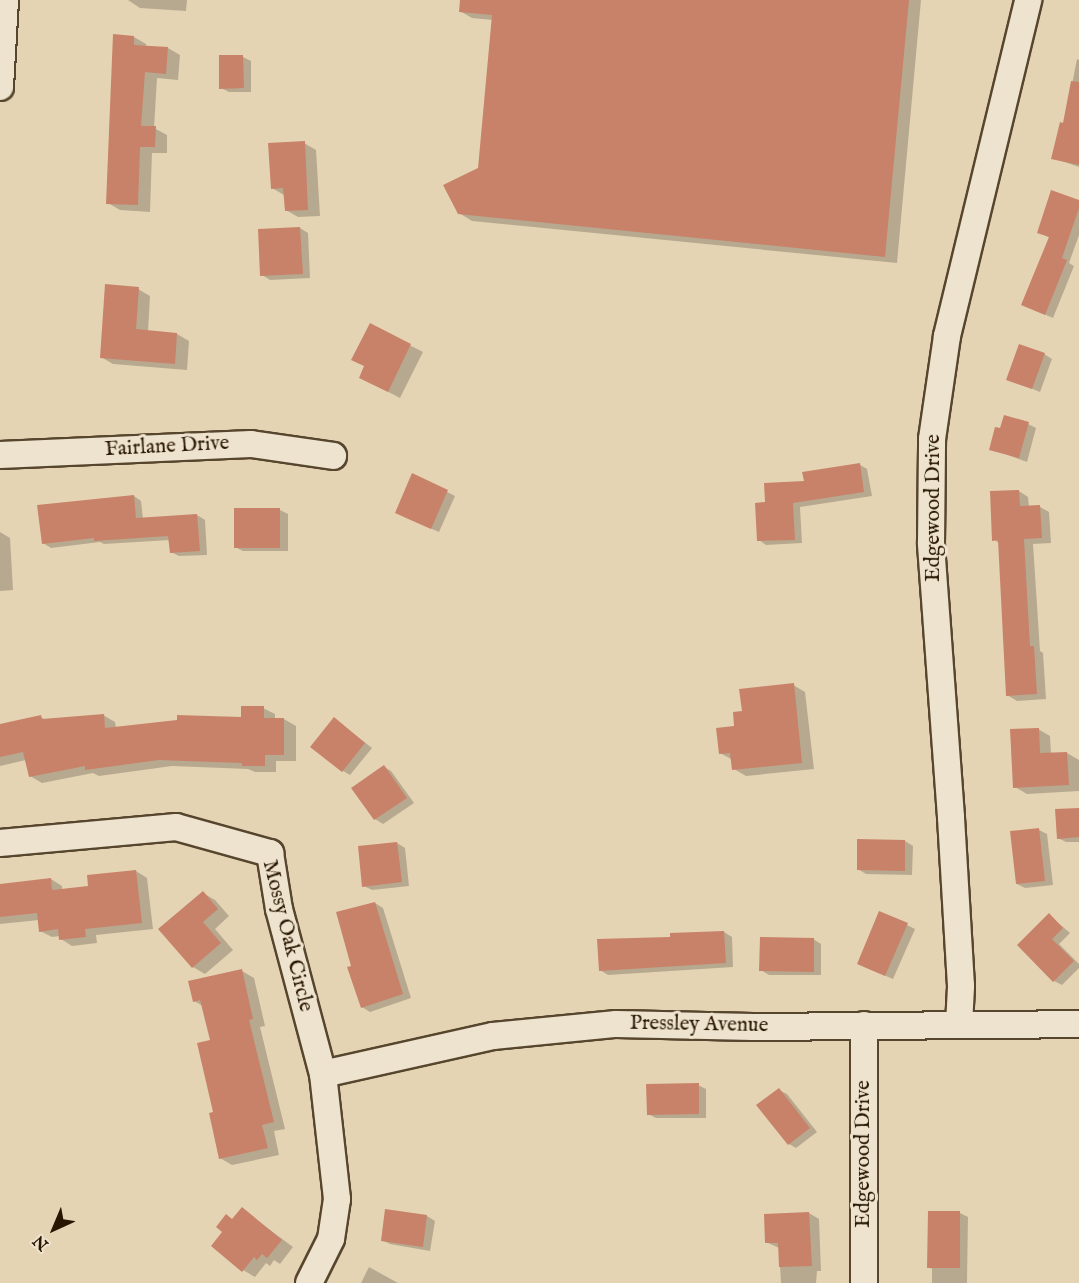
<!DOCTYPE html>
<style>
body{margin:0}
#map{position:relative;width:1079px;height:1283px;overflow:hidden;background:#e5d4b3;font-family:"IM FELL English",serif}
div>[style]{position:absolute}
.shadow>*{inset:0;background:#0003}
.building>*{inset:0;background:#c88269}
.roads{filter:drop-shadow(2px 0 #57462e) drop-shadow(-2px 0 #57462e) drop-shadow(0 2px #57462e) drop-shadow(0 -2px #57462e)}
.street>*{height:26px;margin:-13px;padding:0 13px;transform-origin:13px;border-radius:13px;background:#eee3ce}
span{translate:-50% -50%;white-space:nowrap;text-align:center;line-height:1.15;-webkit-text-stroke:6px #eee3ce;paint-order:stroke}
.street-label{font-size:21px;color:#281602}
.north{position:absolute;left:24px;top:1199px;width:60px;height:60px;-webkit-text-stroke:4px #eee3ce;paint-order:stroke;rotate:224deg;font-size:16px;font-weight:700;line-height:24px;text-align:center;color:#281602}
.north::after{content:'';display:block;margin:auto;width:21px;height:27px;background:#281602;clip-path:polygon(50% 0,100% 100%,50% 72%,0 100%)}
</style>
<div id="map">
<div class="shadow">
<div style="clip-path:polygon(128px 0,187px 0,186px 11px,140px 8px)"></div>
<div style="clip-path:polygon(461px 0,921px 0,897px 263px,472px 221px,459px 213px,479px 169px,493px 20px,472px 18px,460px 11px)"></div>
<div style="clip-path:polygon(134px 37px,146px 44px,146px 47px,168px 48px,180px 55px,178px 80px,157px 78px,154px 128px,167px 135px,167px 153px,152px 153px,150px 212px,120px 210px,108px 203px)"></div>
<div style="clip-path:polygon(243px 57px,251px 61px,251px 92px,229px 92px,221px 88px)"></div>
<div style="clip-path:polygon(1077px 59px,1079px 60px,1079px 167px,1053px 158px,1064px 125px)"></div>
<div style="clip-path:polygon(304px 143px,316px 150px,320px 216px,298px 217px,286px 210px,284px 195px,272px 188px)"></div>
<div style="clip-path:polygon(1079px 202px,1079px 235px,1069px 263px,1074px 266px,1053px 318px,1023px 305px,1050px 238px,1039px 232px)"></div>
<div style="clip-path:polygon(300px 228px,308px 233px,310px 278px,270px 280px,262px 275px)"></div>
<div style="clip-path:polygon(138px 289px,150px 296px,148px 332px,177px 334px,189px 341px,187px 370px,113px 364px,101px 357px)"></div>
<div style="clip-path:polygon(370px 325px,423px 352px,400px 398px,373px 384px,366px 366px)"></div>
<div style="clip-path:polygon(1044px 354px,1052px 359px,1040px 392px,1008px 379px)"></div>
<div style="clip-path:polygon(1028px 424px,1036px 428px,1027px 462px,991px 449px,1001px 430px)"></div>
<div style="clip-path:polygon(860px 465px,867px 469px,872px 496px,800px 507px,802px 543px,766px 545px,759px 540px,767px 503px,806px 482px)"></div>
<div style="clip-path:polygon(413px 475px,455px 496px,439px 532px,404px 517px)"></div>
<div style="clip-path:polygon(1019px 491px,1028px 497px,1029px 507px,1040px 507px,1049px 512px,1051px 543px,1033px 544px,1040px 651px,1043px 653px,1046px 699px,1017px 701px,1007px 695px,999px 543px,994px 540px)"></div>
<div style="clip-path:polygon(134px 496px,141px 501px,143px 519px,197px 515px,205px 520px,207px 555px,179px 556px,171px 552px,170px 540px,104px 544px,100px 542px,51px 548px,43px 543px)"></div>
<div style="clip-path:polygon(280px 510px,288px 514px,288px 551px,243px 551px,235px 547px)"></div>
<div style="clip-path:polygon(0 532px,10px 538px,13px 590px,0 591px)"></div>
<div style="clip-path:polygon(793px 685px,805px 692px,814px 769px,746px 776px,734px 769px,733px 760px,720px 753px,743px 712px)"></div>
<div style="clip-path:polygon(263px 708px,275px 714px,275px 719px,284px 719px,296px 726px,296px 761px,276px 761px,276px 772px,255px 772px,248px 769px,172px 766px,99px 776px,93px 773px,42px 783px,30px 776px,26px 760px,0 766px,0 725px,40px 717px,46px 720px,103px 715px,115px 722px,116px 728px,243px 719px)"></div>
<div style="clip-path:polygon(335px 719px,372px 748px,350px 775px,343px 771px)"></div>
<div style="clip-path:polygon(1038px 729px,1050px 736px,1051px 754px,1067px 753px,1079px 760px,1079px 791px,1027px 794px,1015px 787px)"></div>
<div style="clip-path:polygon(384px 767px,391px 771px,414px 803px,383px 824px,375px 819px,353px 788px)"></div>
<div style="clip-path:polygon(1079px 810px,1079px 842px,1066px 842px,1058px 838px)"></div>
<div style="clip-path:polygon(1039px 830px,1047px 834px,1053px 885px,1025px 888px,1017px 884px)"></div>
<div style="clip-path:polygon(905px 841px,913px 846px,912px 875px,866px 874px,858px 869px)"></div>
<div style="clip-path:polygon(397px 843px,405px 848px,409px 886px,372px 890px,364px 886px)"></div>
<div style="clip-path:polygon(136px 871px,147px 878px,153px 929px,96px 935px,97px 943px,72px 946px,61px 939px,60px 936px,52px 937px,40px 931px,39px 920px,0 924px,0 885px,51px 879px,62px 886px,62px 890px,90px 887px)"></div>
<div style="clip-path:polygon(203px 893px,215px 900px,229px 916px,215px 929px,233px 950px,205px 974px,193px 967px)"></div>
<div style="clip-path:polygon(375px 903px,383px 908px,411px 998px,370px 1012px,362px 1007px)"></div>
<div style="clip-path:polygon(1049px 915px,1070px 933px,1059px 944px,1079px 964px,1079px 968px,1062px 985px,1054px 981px)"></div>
<div style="clip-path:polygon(907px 925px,915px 929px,893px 979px,867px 968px)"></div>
<div style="clip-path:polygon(724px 932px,732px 937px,733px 967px,608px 975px,600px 970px,672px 938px)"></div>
<div style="clip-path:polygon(813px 939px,821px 944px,821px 975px,769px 975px,761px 970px)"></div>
<div style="clip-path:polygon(242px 971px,254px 978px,265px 1026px,260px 1027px,285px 1129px,274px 1131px,279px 1155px,232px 1165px,220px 1158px,215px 1113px,211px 1041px,203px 1006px,194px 1001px)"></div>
<div style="clip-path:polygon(698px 1085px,706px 1089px,706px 1118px,656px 1118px,648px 1114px)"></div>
<div style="clip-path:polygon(779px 1090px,787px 1094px,817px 1132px,796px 1148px,789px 1144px)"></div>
<div style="clip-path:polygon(242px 1209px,293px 1247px,280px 1264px,274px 1260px,270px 1266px,266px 1263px,255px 1277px,243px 1270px,234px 1220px)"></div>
<div style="clip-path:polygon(387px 1211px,427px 1216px,435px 1221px,430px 1251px,390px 1244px,382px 1240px)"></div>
<div style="clip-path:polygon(809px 1213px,819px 1219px,821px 1271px,817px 1271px,816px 1283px,781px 1283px,779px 1248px,766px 1242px)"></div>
<div style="clip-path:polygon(960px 1213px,968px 1217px,967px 1283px,932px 1283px,932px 1269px,929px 1267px)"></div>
<div style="clip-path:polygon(369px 1267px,398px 1283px,361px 1283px)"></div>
</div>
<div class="building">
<div style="clip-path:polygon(460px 0,909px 0,885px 257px,458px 214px,443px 185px,478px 168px,492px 15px,459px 12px)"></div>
<div style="clip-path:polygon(113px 34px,134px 36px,134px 45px,168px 47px,166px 74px,145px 72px,141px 126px,156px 126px,155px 147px,140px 147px,138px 205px,106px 204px)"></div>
<div style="clip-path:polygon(219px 55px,243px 55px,244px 88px,219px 89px)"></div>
<div style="clip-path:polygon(1071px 81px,1079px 82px,1079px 165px,1051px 159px,1060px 122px,1063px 123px)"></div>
<div style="clip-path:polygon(305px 141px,308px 210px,285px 211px,283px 188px,271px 189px,268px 143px)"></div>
<div style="clip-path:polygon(1051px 190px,1079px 200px,1079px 208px,1062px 258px,1067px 260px,1045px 315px,1021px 305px,1049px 237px,1037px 233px)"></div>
<div style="clip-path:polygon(300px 227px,303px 274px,260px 276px,258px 229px)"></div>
<div style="clip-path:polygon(105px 284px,139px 287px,136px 329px,177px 333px,175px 364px,100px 358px)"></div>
<div style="clip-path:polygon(370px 323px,411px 344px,388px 392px,359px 378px,364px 366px,351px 360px)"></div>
<div style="clip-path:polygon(1019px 344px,1045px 353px,1032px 389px,1006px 380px)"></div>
<div style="clip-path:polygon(1004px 415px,1029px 422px,1019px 458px,989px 450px,995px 427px,1000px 428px)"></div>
<div style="clip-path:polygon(860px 463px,864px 492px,793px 503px,795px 540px,757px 541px,755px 503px,765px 502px,764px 483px,804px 481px,802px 472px)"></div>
<div style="clip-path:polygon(412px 473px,448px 490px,431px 529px,395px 513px)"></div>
<div style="clip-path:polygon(1019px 490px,1020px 506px,1040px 505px,1042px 538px,1024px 539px,1030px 646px,1034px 646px,1037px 694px,1006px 696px,998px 540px,992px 541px,990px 491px)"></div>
<div style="clip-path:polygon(134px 495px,136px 518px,197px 514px,200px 551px,170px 553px,168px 536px,94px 541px,94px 538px,42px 544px,37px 505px)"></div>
<div style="clip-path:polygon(234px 508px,280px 508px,280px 548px,234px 548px)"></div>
<div style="clip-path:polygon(794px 683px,802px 763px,732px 770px,730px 753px,719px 754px,716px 728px,734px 726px,733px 712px,742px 711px,739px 689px)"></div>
<div style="clip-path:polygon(241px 706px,264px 706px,264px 718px,284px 718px,284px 755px,265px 755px,265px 766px,242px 766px,242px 763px,159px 760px,85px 770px,85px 766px,29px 777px,23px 752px,0 757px,0 724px,41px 715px,42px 719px,104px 714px,105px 728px,177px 720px,177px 715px,241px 717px)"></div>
<div style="clip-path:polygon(334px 717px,365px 743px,342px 772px,310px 747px)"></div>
<div style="clip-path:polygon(1039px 728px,1040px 753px,1067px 752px,1069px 785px,1013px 788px,1010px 729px)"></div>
<div style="clip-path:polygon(384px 765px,407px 798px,374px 820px,351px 788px)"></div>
<div style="clip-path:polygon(1079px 808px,1079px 837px,1057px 839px,1055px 809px)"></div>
<div style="clip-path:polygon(1039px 828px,1045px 881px,1016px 884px,1010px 831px)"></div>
<div style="clip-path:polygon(857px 839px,905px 840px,905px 871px,857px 870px)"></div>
<div style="clip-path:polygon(397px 842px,402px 882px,362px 887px,358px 846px)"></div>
<div style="clip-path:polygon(136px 870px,142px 923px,85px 929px,86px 937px,59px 940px,58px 929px,39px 932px,37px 913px,0 917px,0 884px,51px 878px,52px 890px,88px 886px,87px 875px)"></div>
<div style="clip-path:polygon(203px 891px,218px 909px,203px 922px,221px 943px,192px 968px,158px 929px)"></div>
<div style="clip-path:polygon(375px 902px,403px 994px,361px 1008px,347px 967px,351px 966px,336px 912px)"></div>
<div style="clip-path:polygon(879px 911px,908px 923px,885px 976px,857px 964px)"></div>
<div style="clip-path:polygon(1049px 913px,1063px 928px,1052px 939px,1074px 961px,1053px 982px,1017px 945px)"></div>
<div style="clip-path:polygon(724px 931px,726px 963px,599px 971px,597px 939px,670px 937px,670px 933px)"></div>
<div style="clip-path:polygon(760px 937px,814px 938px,814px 972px,759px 971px)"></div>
<div style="clip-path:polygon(242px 969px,253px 1019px,249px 1020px,274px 1122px,262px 1125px,268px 1148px,219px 1159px,209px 1113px,213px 1112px,197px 1043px,210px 1040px,200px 1000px,193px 1002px,188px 981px)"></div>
<div style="clip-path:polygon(699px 1083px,699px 1114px,647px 1115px,646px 1084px)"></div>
<div style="clip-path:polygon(779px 1088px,810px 1128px,788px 1145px,756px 1105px)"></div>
<div style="clip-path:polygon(242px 1207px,282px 1240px,267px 1258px,262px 1254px,257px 1260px,254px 1257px,242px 1272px,211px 1246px,222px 1232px,216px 1227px,226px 1214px,232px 1219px)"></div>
<div style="clip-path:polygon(385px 1209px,427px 1215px,423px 1247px,381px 1241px)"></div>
<div style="clip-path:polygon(928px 1211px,960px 1211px,960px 1268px,927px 1268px)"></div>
<div style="clip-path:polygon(809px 1212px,812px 1266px,779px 1267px,778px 1243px,765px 1243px,764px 1214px)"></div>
</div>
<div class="roads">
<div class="street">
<div style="left:0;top:87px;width:87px;rotate:-86.7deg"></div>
<div style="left:0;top:455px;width:251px;rotate:-2.5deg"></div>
<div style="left:251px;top:444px;width:83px;rotate:8.3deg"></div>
<div style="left:0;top:843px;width:177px;rotate:-5.2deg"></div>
<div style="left:176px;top:827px;width:98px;rotate:15.5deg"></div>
<div style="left:270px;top:853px;width:57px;rotate:80.9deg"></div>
<div style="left:279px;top:909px;width:171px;rotate:75.1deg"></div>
<div style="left:323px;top:1074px;width:126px;rotate:83.6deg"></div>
<div style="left:337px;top:1199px;width:40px;rotate:98.5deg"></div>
<div style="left:331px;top:1239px;width:49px;rotate:116.6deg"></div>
<div style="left:959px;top:1025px;width:39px;rotate:-87deg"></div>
<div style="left:961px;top:986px;width:169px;rotate:-93.4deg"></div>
<div style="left:951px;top:817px;width:275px;rotate:-94.2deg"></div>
<div style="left:931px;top:543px;width:104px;rotate:-89.4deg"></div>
<div style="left:932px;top:439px;width:104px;rotate:-81.7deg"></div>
<div style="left:947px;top:336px;width:346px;rotate:-76.4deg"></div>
<div style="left:323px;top:1074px;width:174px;rotate:-12.6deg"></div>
<div style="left:493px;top:1036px;width:124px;rotate:-5.6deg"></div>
<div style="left:616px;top:1024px;width:137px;rotate:1.3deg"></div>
<div style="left:753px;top:1027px;width:326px;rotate:-0.5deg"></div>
<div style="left:864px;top:1283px;width:258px;rotate:-90deg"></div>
</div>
</div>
<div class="street-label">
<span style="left:167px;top:447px;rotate:-3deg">Fairlane Drive</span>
<span style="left:934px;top:508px;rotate:-90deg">Edgewood Drive</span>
<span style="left:287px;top:936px;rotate:76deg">Mossy Oak Circle</span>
<span style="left:699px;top:1025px;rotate:1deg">Pressley Avenue</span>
<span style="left:864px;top:1154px;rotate:-90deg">Edgewood Drive</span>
</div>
<div class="north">N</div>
</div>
